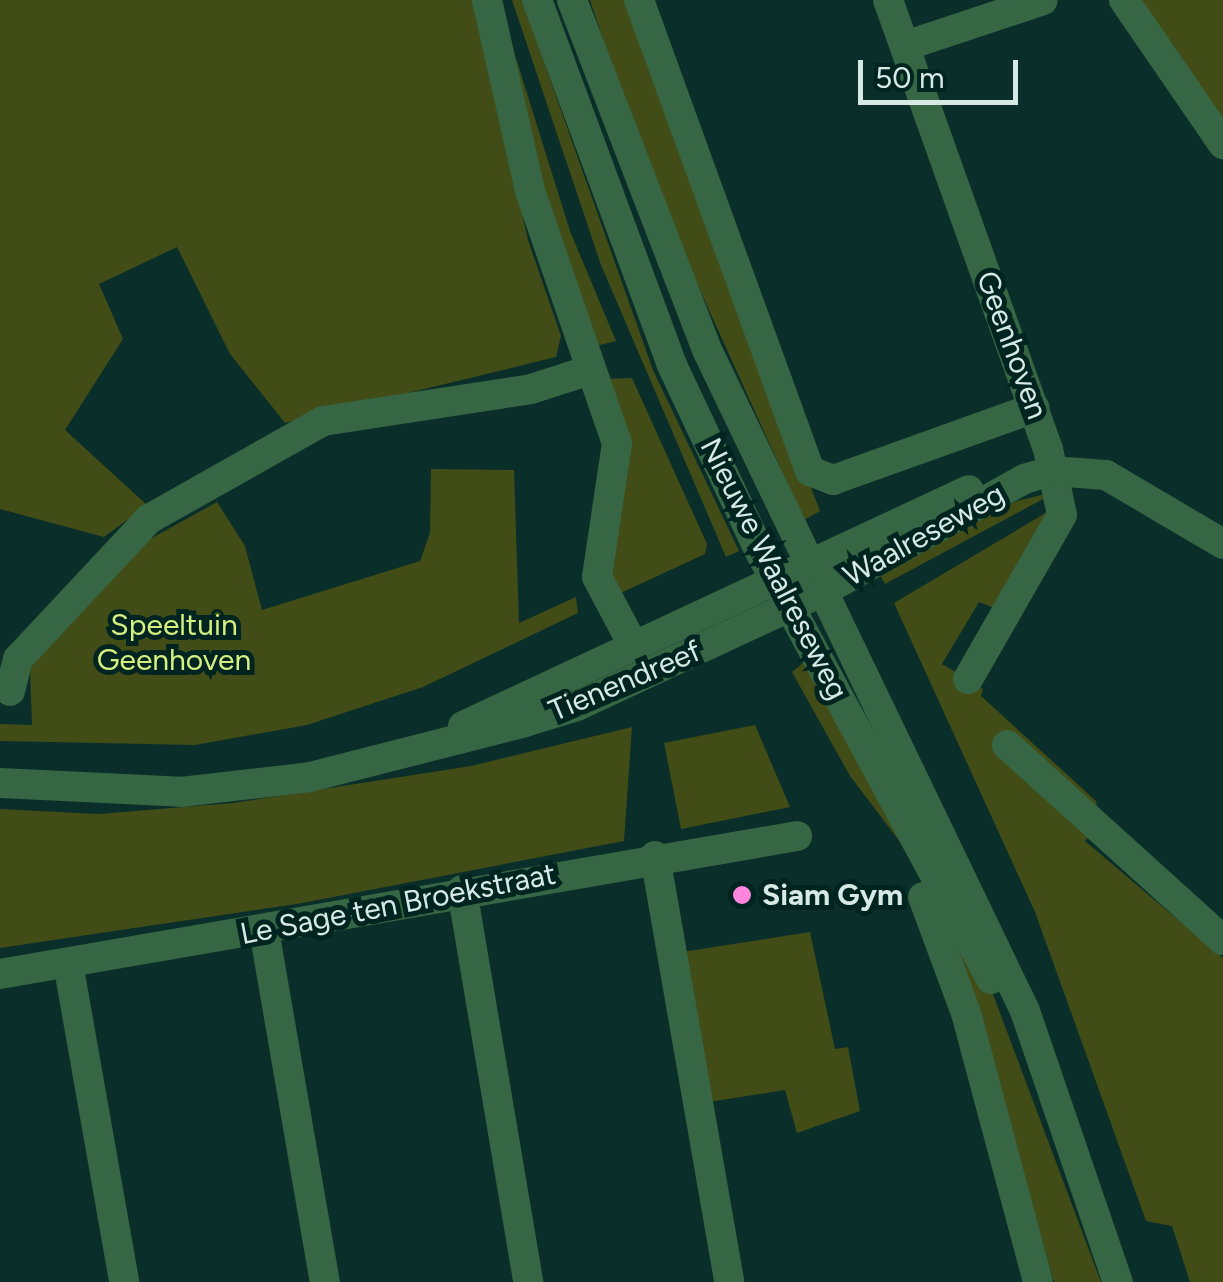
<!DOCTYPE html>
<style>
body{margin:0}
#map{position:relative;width:1223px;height:1282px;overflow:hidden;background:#0a2e29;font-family:Figtree,sans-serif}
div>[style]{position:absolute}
.green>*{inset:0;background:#414c17}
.minor>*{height:30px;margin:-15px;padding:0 15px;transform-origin:15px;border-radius:15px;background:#366643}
.dots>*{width:28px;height:28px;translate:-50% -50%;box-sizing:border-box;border:5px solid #002420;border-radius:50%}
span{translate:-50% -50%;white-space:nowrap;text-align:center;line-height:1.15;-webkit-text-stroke:10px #002420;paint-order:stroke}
.street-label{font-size:30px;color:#d6e9e5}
.park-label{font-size:30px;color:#d5ef80}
.poi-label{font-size:30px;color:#d6e9e5;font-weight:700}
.left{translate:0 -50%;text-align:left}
.scale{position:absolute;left:858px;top:60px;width:160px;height:45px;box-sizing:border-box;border:5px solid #d6e9e5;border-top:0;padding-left:12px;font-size:30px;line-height:35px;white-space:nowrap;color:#d6e9e5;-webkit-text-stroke:8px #002420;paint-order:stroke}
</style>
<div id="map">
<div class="green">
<div style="clip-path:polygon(0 0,475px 0,528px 240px,561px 336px,556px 357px,285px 423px,230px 354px,177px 247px,99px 284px,123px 339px,65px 430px,147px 505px,104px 537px,0 509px)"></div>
<div style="clip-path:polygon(512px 0,522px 0,653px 370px,739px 551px,726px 557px,601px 265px)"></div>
<div style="clip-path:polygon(590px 0,625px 0,820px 511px,804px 520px,647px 173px)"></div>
<div style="clip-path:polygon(1140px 0,1223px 0,1223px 119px)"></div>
<div style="clip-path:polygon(510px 39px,570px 231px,616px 341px,588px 348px,561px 281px)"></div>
<div style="clip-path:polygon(632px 378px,707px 544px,705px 554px,612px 597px,602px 379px)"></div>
<div style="clip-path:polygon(431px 469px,514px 470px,519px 623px,576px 597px,578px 613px,423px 687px,307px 725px,195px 745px,0 741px,0 724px,32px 725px,30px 668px,132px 549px,217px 502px,245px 546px,262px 610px,420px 561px,430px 533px)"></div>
<div style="clip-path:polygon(1058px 491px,885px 584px,877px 570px,1017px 501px)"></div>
<div style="clip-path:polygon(1049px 511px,994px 608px,979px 602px,942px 664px,983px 689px,981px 696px,1096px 801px,1100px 823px,1085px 841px,1223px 958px,1223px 1282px,1190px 1282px,1172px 1226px,1146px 1221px,1035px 912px,894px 603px)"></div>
<div style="clip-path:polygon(809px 658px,988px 981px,1101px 1282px,1054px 1282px,978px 1011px,926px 876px,850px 776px,792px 672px)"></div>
<div style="clip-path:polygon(755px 725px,790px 807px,681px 829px,664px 743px)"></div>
<div style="clip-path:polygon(632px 727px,624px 841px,297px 904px,0 948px,0 809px,98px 814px,233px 803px,471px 766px)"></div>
<div style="clip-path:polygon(810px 932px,835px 1049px,848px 1047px,860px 1111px,797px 1133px,785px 1090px,709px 1102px,682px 952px)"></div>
</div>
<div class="minor">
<div style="left:487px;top:0;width:196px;rotate:77.3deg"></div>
<div style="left:530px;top:191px;width:267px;rotate:71deg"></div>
<div style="left:617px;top:443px;width:135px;rotate:98.5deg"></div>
<div style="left:597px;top:577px;width:77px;rotate:62.1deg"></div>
<div style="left:537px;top:0;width:387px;rotate:69.7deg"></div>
<div style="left:671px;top:363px;width:204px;rotate:64.8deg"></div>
<div style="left:758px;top:548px;width:490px;rotate:61.6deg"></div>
<div style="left:572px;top:0;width:377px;rotate:68.9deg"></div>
<div style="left:708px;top:352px;width:731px;rotate:64.31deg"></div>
<div style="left:1025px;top:1011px;width:287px;rotate:71.1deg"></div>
<div style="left:639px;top:0;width:501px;rotate:70.05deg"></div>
<div style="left:810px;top:471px;width:25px;rotate:21deg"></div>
<div style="left:833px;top:480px;width:214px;rotate:-19.7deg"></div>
<div style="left:888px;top:0;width:477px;rotate:70.4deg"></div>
<div style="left:1048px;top:449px;width:67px;rotate:78deg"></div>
<div style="left:1062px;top:515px;width:189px;rotate:119.8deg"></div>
<div style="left:1124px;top:0;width:175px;rotate:55.5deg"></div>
<div style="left:905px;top:46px;width:145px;rotate:-18.4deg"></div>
<div style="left:10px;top:691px;width:33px;rotate:-76deg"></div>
<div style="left:18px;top:659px;width:192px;rotate:-46.9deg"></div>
<div style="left:149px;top:519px;width:200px;rotate:-29.4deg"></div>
<div style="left:323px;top:421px;width:210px;rotate:-8.7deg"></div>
<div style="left:531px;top:389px;width:62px;rotate:-17.9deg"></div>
<div style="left:463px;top:726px;width:558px;rotate:-25deg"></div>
<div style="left:1007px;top:745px;width:291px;rotate:42.1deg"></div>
<div style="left:0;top:783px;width:181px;rotate:2.8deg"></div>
<div style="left:181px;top:792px;width:130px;rotate:-6.6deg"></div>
<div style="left:310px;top:777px;width:222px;rotate:-14.3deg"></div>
<div style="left:525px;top:722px;width:54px;rotate:-17.1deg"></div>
<div style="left:577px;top:706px;width:270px;rotate:-25deg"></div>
<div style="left:822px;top:592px;width:231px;rotate:-29.2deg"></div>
<div style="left:1024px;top:479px;width:29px;rotate:-16deg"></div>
<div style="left:1052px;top:471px;width:54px;rotate:4.2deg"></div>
<div style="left:1106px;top:475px;width:136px;rotate:30.5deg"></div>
<div style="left:655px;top:856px;width:432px;rotate:80.1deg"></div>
<div style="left:462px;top:890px;width:398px;rotate:80.4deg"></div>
<div style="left:923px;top:897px;width:124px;rotate:69.7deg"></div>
<div style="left:966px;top:1013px;width:278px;rotate:75deg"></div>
<div style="left:264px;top:930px;width:357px;rotate:80.2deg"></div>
<div style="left:68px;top:963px;width:324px;rotate:80deg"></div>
<div style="left:0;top:974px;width:809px;rotate:-9.82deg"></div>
</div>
<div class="dots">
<div style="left:742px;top:895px;background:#ff85df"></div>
</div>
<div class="street-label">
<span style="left:1012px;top:345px;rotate:70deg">Geenhoven</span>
<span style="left:924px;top:535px;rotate:-29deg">Waalreseweg</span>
<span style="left:774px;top:569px;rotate:63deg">Nieuwe Waalreseweg</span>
<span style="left:625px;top:681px;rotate:-23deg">Tienendreef</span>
<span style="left:398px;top:904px;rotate:-11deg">Le Sage ten Broekstraat</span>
</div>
<div class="park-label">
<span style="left:174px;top:642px">Speeltuin<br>Geenhoven</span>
</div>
<div class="poi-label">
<span class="left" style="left:762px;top:895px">Siam Gym</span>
</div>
<div class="scale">50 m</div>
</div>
